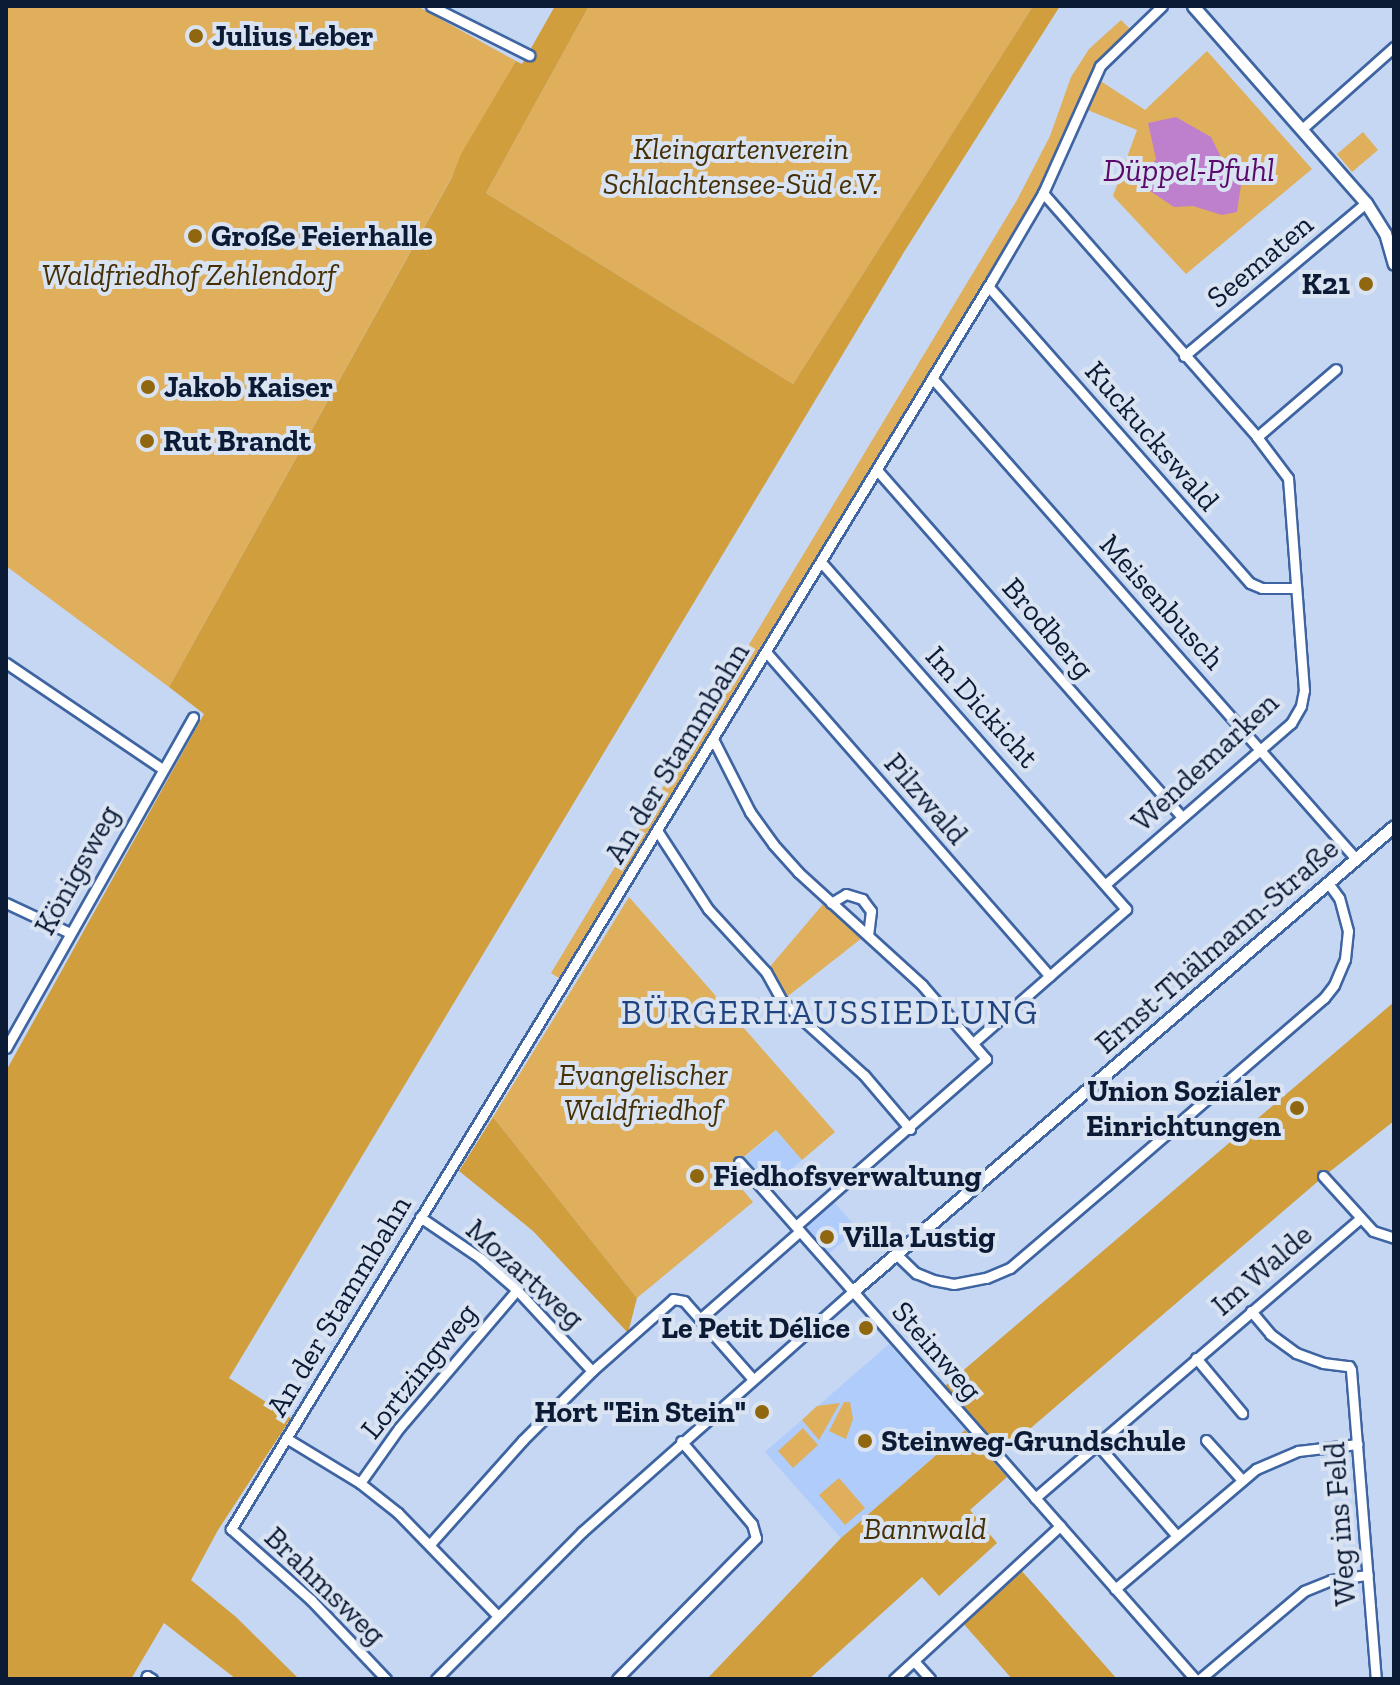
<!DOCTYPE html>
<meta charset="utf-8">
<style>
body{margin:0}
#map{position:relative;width:1400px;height:1685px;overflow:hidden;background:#c5d7f3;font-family:"Zilla Slab",serif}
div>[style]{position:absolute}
.built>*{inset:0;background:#b0ccfa}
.green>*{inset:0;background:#dfaf5b}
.forest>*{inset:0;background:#d19e3d}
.water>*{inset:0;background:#be80cc}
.roads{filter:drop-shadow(2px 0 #3e64a2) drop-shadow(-2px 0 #3e64a2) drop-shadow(0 2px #3e64a2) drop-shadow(0 -2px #3e64a2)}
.minor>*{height:9px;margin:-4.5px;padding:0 4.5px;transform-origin:4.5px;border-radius:4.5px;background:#fff}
.tertiary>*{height:11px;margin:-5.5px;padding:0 5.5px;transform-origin:5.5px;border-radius:5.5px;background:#fff}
.dots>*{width:22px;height:22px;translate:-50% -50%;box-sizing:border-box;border:4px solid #dae3f2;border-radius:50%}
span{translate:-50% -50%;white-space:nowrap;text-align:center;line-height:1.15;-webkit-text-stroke:8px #dae3f2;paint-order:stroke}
.poi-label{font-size:30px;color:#0c1b35;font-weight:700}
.left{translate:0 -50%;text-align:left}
.right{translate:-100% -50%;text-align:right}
.park-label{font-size:30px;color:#453006;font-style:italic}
.street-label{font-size:30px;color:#0c1b35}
.water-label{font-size:32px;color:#5b0a6b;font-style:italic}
.quarter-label{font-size:34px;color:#20447f;letter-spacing:2px}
.frame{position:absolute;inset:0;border:8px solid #0c1b35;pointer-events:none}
</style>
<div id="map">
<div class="built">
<div style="clip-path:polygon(777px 1130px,802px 1160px,770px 1188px,745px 1157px)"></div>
<div style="clip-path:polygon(833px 1201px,858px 1229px,828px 1254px,804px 1225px)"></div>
<div style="clip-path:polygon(889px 1344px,965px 1430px,841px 1538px,765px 1452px)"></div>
</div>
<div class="green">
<div style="clip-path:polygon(6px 6px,417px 6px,516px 61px,169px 687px,6px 566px)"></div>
<div style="clip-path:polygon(589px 6px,1033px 6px,793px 384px,486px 193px)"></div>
<div style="clip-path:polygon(1121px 20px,1134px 33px,1109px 55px,1058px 163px,565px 982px,551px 973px,1017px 200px,1050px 136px,1071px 77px,1089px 49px)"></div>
<div style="clip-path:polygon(1207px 51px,1312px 169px,1186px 274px,1113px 196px,1137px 130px,1085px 109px,1099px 80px,1145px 110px)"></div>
<div style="clip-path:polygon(1363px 132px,1378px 150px,1352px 172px,1337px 154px)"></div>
<div style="clip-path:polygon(629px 897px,835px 1132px,802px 1160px,776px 1130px,727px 1171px,753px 1202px,637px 1298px,493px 1117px)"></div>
<div style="clip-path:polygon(824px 903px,862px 938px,788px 996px,768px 969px)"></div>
<div style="clip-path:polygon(844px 1402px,850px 1402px,853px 1419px,846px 1439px,829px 1431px)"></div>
<div style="clip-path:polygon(840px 1403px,819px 1440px,802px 1420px,817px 1406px)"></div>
<div style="clip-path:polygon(803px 1428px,818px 1445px,793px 1468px,778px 1451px)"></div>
<div style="clip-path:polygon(839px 1478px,865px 1508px,845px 1525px,819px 1495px)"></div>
</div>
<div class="forest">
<div style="clip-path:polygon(555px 6px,589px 6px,486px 193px,793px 384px,1033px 6px,1060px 6px,904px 252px,229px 1378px,291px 1418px,218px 1530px,191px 1580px,236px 1617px,299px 1679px,236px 1679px,164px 1623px,131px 1679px,6px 1679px,6px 1071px,204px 714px,169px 687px,452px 177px,461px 154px,516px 61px,522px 64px)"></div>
<div style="clip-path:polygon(1394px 1002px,1394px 1121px,1323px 1177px,1003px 1452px,945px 1386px)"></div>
<div style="clip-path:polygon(493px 1117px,637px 1298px,628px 1333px,533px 1231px,459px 1171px)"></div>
<div style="clip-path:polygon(965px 1430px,1007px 1477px,970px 1510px,997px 1543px,939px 1596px,922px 1577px,809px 1679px,707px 1679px,841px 1538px)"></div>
<div style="clip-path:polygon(1020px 1569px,1117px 1679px,1012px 1679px,962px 1622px)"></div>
</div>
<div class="water">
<div style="clip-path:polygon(1176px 117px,1211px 137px,1230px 175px,1241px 185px,1237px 212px,1222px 215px,1193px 206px,1174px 207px,1150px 191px,1146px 173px,1156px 159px,1148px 123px)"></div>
</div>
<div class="roads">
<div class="minor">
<div style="left:431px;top:6px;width:110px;rotate:26.6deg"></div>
<div style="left:1303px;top:128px;width:122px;rotate:-41.7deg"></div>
<div style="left:1043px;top:193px;width:325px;rotate:48.7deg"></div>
<div style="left:1257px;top:437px;width:51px;rotate:52.9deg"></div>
<div style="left:1288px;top:478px;width:213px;rotate:85.7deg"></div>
<div style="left:1304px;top:690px;width:16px;rotate:101deg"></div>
<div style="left:1301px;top:706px;width:20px;rotate:120deg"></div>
<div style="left:1291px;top:723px;width:245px;rotate:139deg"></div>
<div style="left:988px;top:286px;width:396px;rotate:48.6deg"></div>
<div style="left:1250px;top:583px;width:13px;rotate:23deg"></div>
<div style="left:1262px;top:588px;width:34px"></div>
<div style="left:1184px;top:356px;width:238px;rotate:-40.1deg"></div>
<div style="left:932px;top:378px;width:641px;rotate:48.6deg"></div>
<div style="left:1257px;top:437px;width:104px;rotate:-40.7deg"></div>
<div style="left:877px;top:470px;width:462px;rotate:48.7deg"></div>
<div style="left:821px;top:562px;width:462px;rotate:48.7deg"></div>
<div style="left:1126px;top:909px;width:203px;rotate:138.8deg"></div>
<div style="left:767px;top:653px;width:429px;rotate:48.8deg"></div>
<div style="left:6px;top:663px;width:187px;rotate:34.1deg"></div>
<div style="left:713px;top:739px;width:82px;rotate:63.1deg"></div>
<div style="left:750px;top:812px;width:39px;rotate:54deg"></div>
<div style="left:773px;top:844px;width:38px;rotate:48deg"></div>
<div style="left:798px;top:872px;width:168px;rotate:42.3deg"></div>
<div style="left:922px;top:985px;width:98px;rotate:49.1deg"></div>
<div style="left:986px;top:1059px;width:253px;rotate:138.7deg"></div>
<div style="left:658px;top:832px;width:92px;rotate:57deg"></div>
<div style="left:708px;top:909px;width:86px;rotate:47.4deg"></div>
<div style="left:766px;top:972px;width:33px;rotate:61deg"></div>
<div style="left:782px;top:1001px;width:110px;rotate:42.1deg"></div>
<div style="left:864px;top:1075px;width:71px;rotate:49.6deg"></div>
<div style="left:6px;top:903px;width:71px;rotate:25.1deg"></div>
<div style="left:831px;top:903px;width:17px;rotate:-31deg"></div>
<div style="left:846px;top:894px;width:17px;rotate:17deg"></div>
<div style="left:862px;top:899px;width:15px;rotate:53deg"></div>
<div style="left:871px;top:911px;width:23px;rotate:97deg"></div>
<div style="left:6px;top:1048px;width:380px;rotate:-60.5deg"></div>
<div style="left:739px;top:1162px;width:689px;rotate:48.59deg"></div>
<div style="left:1323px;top:1176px;width:74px;rotate:47.7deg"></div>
<div style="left:1373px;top:1231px;width:22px;rotate:18deg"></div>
<div style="left:420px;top:1217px;width:73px;rotate:34.3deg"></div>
<div style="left:480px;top:1258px;width:49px;rotate:40.9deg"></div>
<div style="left:517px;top:1290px;width:110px;rotate:47.2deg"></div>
<div style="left:896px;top:1254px;width:28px;rotate:44deg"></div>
<div style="left:916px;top:1273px;width:18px;rotate:22deg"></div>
<div style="left:933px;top:1280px;width:21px;rotate:11deg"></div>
<div style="left:954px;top:1284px;width:33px;rotate:-11deg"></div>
<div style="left:986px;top:1278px;width:26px;rotate:-23deg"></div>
<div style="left:1010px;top:1268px;width:126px;rotate:-40.5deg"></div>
<div style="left:1106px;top:1186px;width:288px;rotate:-40.8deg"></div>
<div style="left:1324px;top:998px;width:16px;rotate:-52deg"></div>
<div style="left:1334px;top:985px;width:28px;rotate:-67deg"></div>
<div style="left:1345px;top:959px;width:28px;rotate:-84deg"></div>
<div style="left:1348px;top:931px;width:34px;rotate:-105deg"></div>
<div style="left:1339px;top:898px;width:19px;rotate:-126deg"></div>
<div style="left:1251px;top:1311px;width:30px;rotate:50deg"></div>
<div style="left:1270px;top:1334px;width:32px;rotate:36deg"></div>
<div style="left:1296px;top:1353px;width:29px;rotate:20deg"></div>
<div style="left:1323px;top:1363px;width:26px;rotate:7deg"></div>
<div style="left:1349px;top:1366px;width:4px;rotate:63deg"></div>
<div style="left:1351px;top:1370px;width:310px;rotate:85.4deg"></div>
<div style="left:700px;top:1319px;width:133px;rotate:-41.3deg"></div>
<div style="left:1196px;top:1358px;width:72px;rotate:50.1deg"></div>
<div style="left:286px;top:1438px;width:87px;rotate:31.3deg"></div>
<div style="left:360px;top:1483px;width:48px;rotate:38.3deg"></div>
<div style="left:398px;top:1513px;width:141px;rotate:45.9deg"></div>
<div style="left:1206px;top:1440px;width:54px;rotate:48deg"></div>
<div style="left:1097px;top:1444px;width:122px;rotate:49deg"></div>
<div style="left:360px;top:1483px;width:67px;rotate:-54.7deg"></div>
<div style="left:399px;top:1428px;width:182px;rotate:-49.5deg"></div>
<div style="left:1035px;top:1498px;width:429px;rotate:-40.7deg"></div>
<div style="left:431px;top:1543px;width:138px;rotate:-48.2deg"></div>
<div style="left:523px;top:1440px;width:98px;rotate:-45deg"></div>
<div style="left:592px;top:1371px;width:108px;rotate:-41.6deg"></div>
<div style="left:673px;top:1299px;width:11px;rotate:10deg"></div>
<div style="left:684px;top:1301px;width:103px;rotate:48.6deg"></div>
<div style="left:1115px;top:1589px;width:185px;rotate:-40.4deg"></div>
<div style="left:1256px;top:1469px;width:46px;rotate:-23.2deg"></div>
<div style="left:1298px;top:1451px;width:60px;rotate:-6.7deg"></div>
<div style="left:914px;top:1661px;width:24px;rotate:48deg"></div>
<div style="left:146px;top:1679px;width:3px;rotate:-72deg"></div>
<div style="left:147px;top:1676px;width:6px;rotate:31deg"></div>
<div style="left:386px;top:1679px;width:109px;rotate:-133.5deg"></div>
<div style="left:311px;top:1600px;width:107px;rotate:-138.4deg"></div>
<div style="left:231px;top:1529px;width:1463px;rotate:-58.65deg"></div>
<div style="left:992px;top:280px;width:101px;rotate:-59.6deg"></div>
<div style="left:1043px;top:193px;width:139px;rotate:-65.8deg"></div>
<div style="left:1100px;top:66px;width:86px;rotate:-44.1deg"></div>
<div style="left:436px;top:1679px;width:207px;rotate:-45.2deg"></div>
<div style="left:582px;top:1532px;width:363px;rotate:-41.6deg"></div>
<div style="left:617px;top:1679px;width:198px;rotate:-45.4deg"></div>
<div style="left:756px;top:1538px;width:15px;rotate:-106deg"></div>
<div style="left:752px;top:1524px;width:109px;rotate:-130.5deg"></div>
<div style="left:894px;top:1679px;width:226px;rotate:-42.7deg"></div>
<div style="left:1200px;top:1679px;width:136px;rotate:-40.2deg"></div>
<div style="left:1304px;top:1591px;width:29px;rotate:-22deg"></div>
<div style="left:1331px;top:1580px;width:37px;rotate:-8deg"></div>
</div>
<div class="tertiary">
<div style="left:1193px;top:6px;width:262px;rotate:48.7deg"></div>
<div style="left:1366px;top:203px;width:36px;rotate:58deg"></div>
<div style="left:1385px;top:233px;width:32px;rotate:74deg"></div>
<div style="left:853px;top:1291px;width:713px;rotate:-40.68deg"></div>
</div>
</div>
<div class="dots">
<div style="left:196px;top:36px;background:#90670e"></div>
<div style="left:195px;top:236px;background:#90670e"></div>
<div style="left:1366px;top:284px;background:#90670e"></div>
<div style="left:148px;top:387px;background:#90670e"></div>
<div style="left:147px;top:441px;background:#90670e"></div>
<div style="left:1297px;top:1108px;background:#90670e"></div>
<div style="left:697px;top:1176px;background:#90670e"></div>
<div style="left:827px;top:1237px;background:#90670e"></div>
<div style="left:866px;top:1328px;background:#90670e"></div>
<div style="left:762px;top:1412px;background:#90670e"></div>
<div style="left:865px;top:1441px;background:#90670e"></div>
</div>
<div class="poi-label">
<span class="left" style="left:212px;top:36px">Julius Leber</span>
<span class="left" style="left:211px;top:236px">Große Feierhalle</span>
<span class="right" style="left:1350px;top:284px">K21</span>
<span class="left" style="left:164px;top:387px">Jakob Kaiser</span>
<span class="left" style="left:163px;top:441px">Rut Brandt</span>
<span class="right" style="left:1281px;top:1108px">Union Sozialer<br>Einrichtungen</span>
<span class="left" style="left:713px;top:1176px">Fiedhofsverwaltung</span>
<span class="left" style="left:843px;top:1237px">Villa Lustig</span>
<span class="right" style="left:850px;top:1328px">Le Petit Délice</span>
<span class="right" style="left:746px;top:1412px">Hort "Ein Stein"</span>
<span class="left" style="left:881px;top:1441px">Steinweg-Grundschule</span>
</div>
<div class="park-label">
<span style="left:741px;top:166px">Kleingartenverein<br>Schlachtensee-Süd e.V.</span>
<span style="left:189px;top:275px">Waldfriedhof Zehlendorf</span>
<span style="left:643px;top:1092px">Evangelischer<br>Waldfriedhof</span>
<span style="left:925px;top:1529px">Bannwald</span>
</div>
<div class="street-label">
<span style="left:1260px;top:261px;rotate:-40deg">Seematen</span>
<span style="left:1152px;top:436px;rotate:49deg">Kuckuckswald</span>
<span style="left:1162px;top:602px;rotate:48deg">Meisenbusch</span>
<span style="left:1048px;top:628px;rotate:49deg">Brodberg</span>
<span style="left:982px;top:707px;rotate:48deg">Im Dickicht</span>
<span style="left:677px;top:753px;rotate:-59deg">An der Stammbahn</span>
<span style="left:1205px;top:762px;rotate:-43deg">Wendemarken</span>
<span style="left:926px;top:799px;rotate:49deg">Pilzwald</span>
<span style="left:77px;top:870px;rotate:-61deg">Königsweg</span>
<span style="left:1217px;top:946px;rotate:-41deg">Ernst-Thälmann-Straße</span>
<span style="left:1262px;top:1270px;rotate:-41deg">Im Walde</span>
<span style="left:525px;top:1274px;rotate:42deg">Mozartweg</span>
<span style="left:339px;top:1306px;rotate:-59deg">An der Stammbahn</span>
<span style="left:937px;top:1351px;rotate:49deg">Steinweg</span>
<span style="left:419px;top:1371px;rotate:-51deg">Lortzingweg</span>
<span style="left:1340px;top:1524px;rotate:-94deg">Weg ins Feld</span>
<span style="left:325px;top:1586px;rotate:44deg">Brahmsweg</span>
</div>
<div class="water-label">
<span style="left:1189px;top:170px">Düppel-Pfuhl</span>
</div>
<div class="quarter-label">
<span style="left:830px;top:1013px">BÜRGERHAUSSIEDLUNG</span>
</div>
<div class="frame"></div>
</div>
